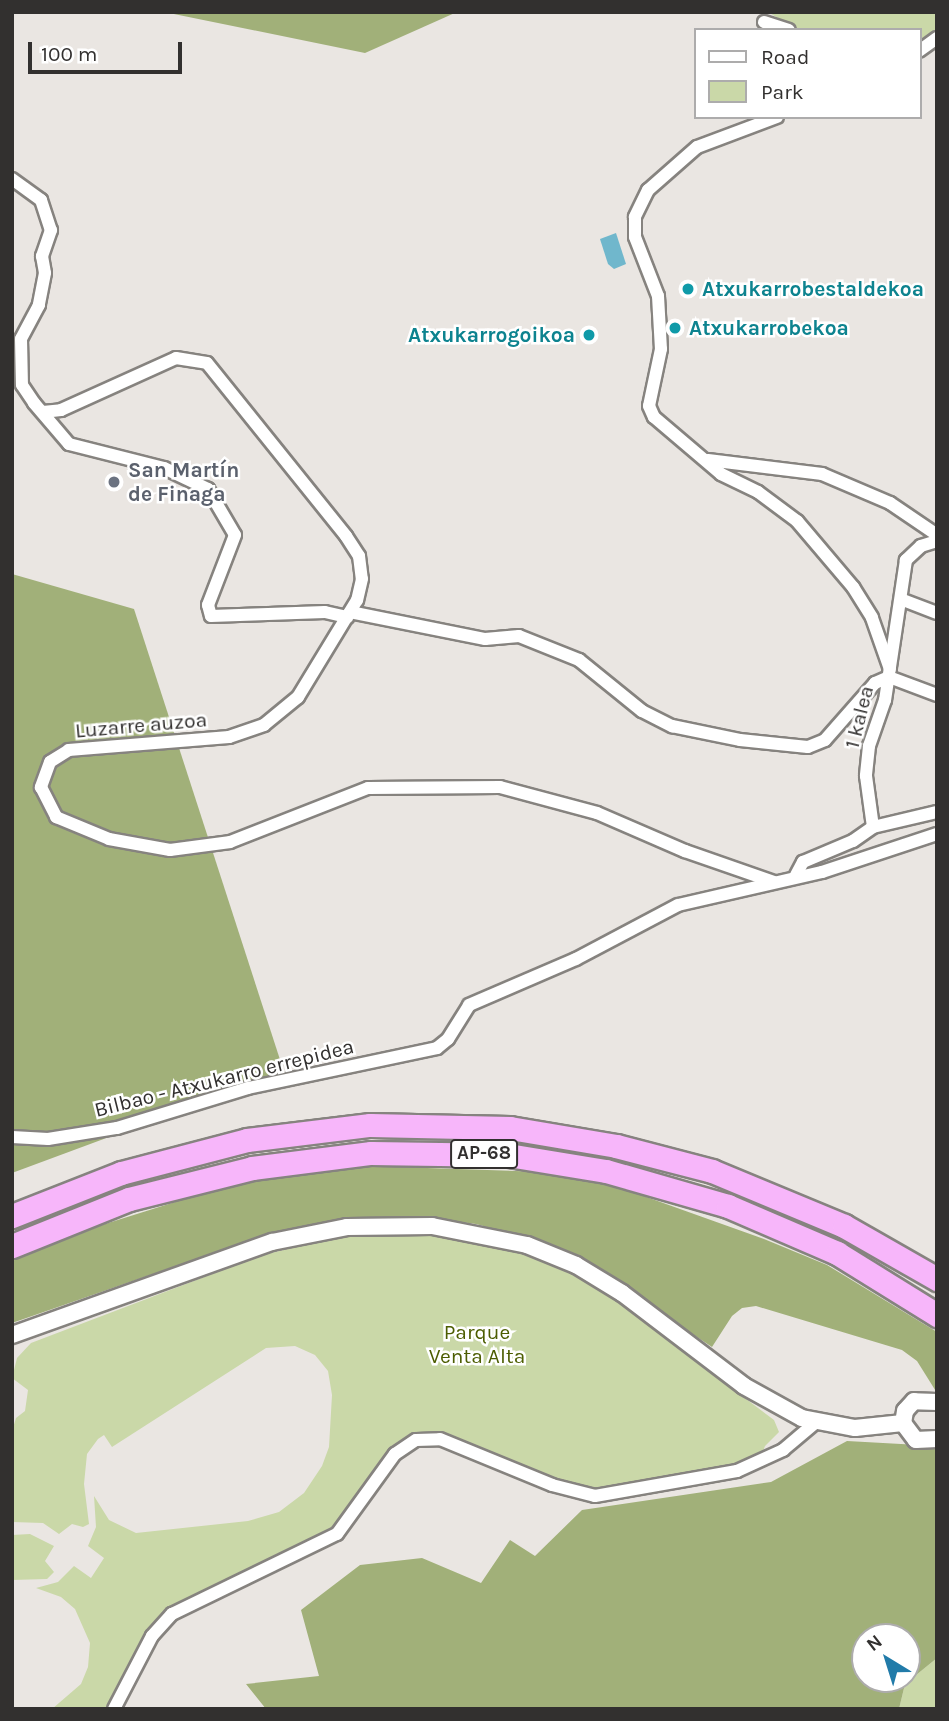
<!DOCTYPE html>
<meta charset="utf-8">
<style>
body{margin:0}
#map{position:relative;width:949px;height:1721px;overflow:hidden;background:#eae6e2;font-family:Karla,sans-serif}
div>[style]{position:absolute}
.green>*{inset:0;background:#cad8a8}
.forest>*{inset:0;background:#a1b079}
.water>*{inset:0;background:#70b7cc}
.roads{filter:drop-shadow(2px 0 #86837f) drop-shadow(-2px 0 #86837f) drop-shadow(0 2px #86837f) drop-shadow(0 -2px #86837f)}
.minor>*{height:12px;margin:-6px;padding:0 6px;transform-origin:6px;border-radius:6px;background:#fff}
.tertiary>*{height:16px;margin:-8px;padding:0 8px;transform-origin:8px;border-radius:8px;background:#fff}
.motorway>*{height:23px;margin:-11.5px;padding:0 11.5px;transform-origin:11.5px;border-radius:11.5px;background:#f7b6fa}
.dots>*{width:19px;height:19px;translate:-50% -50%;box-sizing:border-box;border:4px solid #fff;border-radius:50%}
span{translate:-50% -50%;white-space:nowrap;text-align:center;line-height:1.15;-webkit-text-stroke:5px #fff;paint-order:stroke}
.shield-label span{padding:2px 5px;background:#fff;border:2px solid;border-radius:5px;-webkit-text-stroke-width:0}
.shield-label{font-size:19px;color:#32302f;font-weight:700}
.culture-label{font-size:21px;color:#0d838f;font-weight:700}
.left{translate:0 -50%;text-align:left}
.right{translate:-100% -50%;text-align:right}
.worship-label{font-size:21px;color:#5b616d;font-weight:700}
.street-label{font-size:21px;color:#32302f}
.park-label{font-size:21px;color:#4c5d01}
.frame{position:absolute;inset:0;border:14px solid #32302f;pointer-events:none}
.legend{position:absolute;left:694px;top:28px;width:228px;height:91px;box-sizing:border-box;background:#fff;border:2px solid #adacac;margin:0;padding:9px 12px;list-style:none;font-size:21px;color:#32302f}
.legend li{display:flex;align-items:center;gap:14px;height:35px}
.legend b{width:35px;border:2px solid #adacac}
.north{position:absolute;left:851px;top:1623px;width:70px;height:70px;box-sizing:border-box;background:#fff;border:2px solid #adacac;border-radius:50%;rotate:322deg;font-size:19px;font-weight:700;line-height:28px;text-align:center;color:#32302f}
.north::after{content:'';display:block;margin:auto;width:24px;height:32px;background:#217ba9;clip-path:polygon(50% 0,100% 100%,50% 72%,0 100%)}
.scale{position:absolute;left:28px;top:42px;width:154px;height:32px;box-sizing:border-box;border:4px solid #32302f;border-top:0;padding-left:9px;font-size:21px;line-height:24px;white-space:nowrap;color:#32302f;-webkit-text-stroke:5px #fff;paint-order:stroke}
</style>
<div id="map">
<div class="green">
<div style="clip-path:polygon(768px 12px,937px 12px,937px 32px,919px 45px,919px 30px,798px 30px)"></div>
<div style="clip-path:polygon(423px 1232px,497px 1245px,561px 1267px,596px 1286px,774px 1420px,779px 1432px,765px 1446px,759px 1462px,595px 1496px,440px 1439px,404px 1446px,350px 1522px,172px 1614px,114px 1709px,52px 1709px,81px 1684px,88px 1667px,90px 1643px,75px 1609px,61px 1597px,36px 1588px,58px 1582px,74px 1566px,91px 1578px,104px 1558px,88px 1546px,96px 1527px,94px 1496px,109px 1520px,136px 1533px,248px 1521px,279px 1512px,304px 1493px,322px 1466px,329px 1447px,332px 1395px,328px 1371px,315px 1355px,295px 1346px,266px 1348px,112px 1447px,104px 1435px,98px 1439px,87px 1454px,84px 1484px,89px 1524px,83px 1527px,72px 1524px,59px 1534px,43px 1523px,12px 1522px,12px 1431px,16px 1418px,25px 1411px,28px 1390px,12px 1378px,17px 1358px,31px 1343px,262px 1255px,353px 1234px)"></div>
<div style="clip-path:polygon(30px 1534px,54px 1546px,45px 1561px,54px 1572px,47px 1579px,12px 1580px,12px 1535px)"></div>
<div style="clip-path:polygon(937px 1658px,937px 1709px,899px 1709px,905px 1684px)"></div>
</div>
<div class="forest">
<div style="clip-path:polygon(164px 12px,457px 12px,365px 53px)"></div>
<div style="clip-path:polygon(12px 574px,134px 609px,284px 1072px,12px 1173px)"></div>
<div style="clip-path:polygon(367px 1166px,544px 1172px,624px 1189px,764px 1239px,827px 1265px,937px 1332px,937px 1393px,917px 1361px,902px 1350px,756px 1306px,742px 1308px,732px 1316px,712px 1347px,634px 1295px,528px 1238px,476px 1224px,423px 1217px,364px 1219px,262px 1236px,12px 1323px,12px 1261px,105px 1224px,207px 1192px,304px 1171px)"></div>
<div style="clip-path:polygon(evenodd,847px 1441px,937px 1446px,937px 1658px,905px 1684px,899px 1709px,266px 1709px,246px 1684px,319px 1676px,301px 1610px,360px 1565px,422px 1558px,481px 1583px,510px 1540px,535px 1556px,582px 1510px,771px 1482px,847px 1441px,865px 1637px,907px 1637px,907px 1679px,865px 1679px,865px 1637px)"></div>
</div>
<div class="water">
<div style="clip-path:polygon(616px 233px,626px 264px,614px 269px,608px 264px,600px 239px)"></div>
</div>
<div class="roads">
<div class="minor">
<div style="left:764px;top:22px;width:26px;rotate:18deg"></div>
<div style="left:919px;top:51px;width:22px;rotate:-36deg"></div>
<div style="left:777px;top:117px;width:85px;rotate:159.4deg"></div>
<div style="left:697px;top:147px;width:65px;rotate:138.7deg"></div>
<div style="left:648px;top:190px;width:30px;rotate:116deg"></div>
<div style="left:635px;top:217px;width:20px;rotate:90deg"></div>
<div style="left:635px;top:237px;width:63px;rotate:68.7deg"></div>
<div style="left:658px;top:296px;width:53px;rotate:86.8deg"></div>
<div style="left:661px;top:349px;width:58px;rotate:101.9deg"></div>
<div style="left:649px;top:406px;width:12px;rotate:66deg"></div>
<div style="left:654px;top:417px;width:88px;rotate:40.4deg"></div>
<div style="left:721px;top:474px;width:41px;rotate:25.9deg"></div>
<div style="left:758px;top:492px;width:49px;rotate:36.6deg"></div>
<div style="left:797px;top:521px;width:87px;rotate:49.7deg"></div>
<div style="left:853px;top:587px;width:36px;rotate:58deg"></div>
<div style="left:872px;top:618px;width:54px;rotate:70.6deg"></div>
<div style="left:12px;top:179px;width:36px;rotate:36deg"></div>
<div style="left:41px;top:200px;width:32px;rotate:72deg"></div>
<div style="left:51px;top:230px;width:28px;rotate:109deg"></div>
<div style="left:42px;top:256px;width:17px;rotate:80deg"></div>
<div style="left:45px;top:273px;width:33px;rotate:101deg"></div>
<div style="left:39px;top:305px;width:38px;rotate:118deg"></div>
<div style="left:21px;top:339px;width:46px;rotate:88.8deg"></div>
<div style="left:22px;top:385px;width:22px;rotate:56deg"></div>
<div style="left:34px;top:403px;width:54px;rotate:49.5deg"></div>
<div style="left:69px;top:444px;width:98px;rotate:14.2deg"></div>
<div style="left:164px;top:468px;width:49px;rotate:25.5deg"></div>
<div style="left:208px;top:489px;width:53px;rotate:59.6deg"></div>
<div style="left:235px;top:535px;width:75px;rotate:111.1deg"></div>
<div style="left:208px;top:605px;width:11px;rotate:75deg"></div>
<div style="left:211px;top:616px;width:114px;rotate:-2deg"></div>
<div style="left:325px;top:612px;width:23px;rotate:13deg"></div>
<div style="left:43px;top:412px;width:18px;rotate:-6deg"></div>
<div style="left:61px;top:410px;width:126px;rotate:-24.3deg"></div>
<div style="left:176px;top:358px;width:31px;rotate:9deg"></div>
<div style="left:207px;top:363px;width:222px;rotate:51.2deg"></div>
<div style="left:346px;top:536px;width:24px;rotate:57deg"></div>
<div style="left:359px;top:556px;width:23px;rotate:83deg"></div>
<div style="left:362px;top:579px;width:22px;rotate:103deg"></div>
<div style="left:357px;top:600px;width:114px;rotate:121.3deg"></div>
<div style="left:298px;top:697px;width:44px;rotate:140.5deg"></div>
<div style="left:264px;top:725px;width:37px;rotate:161deg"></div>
<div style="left:229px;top:737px;width:161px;rotate:175.4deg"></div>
<div style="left:69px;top:750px;width:22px;rotate:148deg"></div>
<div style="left:50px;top:762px;width:27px;rotate:110deg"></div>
<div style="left:41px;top:787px;width:34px;rotate:63deg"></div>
<div style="left:56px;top:817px;width:57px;rotate:22.5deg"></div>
<div style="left:109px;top:839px;width:62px;rotate:10.2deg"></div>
<div style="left:170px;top:850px;width:61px;rotate:-7.6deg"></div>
<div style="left:230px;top:842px;width:148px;rotate:-21.4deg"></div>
<div style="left:368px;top:788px;width:132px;rotate:-0.4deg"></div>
<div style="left:500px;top:787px;width:100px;rotate:15deg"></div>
<div style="left:597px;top:813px;width:96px;rotate:23.4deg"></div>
<div style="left:685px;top:851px;width:94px;rotate:19.2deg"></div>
<div style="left:708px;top:460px;width:115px;rotate:7deg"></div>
<div style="left:822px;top:474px;width:74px;rotate:23.1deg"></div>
<div style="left:890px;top:503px;width:57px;rotate:34.2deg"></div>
<div style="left:937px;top:541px;width:17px;rotate:163deg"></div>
<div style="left:921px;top:546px;width:21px;rotate:137deg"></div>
<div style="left:906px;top:560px;width:142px;rotate:98.5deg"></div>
<div style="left:885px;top:700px;width:49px;rotate:109.2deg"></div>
<div style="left:869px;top:746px;width:30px;rotate:96deg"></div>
<div style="left:866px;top:776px;width:51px;rotate:82.2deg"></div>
<div style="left:873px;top:827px;width:66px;rotate:-13.2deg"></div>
<div style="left:903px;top:600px;width:36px;rotate:21deg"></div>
<div style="left:350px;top:612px;width:138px;rotate:11.3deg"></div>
<div style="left:485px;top:639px;width:34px;rotate:-5deg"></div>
<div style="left:519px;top:636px;width:65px;rotate:21.8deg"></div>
<div style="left:579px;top:660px;width:81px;rotate:39deg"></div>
<div style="left:642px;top:711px;width:34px;rotate:27deg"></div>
<div style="left:672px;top:726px;width:69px;rotate:11.6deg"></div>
<div style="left:740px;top:740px;width:68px;rotate:5.9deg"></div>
<div style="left:808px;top:747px;width:18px;rotate:-22deg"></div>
<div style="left:825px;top:740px;width:76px;rotate:-48.7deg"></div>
<div style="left:875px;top:683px;width:15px;rotate:-23deg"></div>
<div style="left:889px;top:677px;width:51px;rotate:20.6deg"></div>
<div style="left:796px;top:875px;width:15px;rotate:-62deg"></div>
<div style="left:803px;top:862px;width:54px;rotate:-22.8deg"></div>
<div style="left:853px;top:841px;width:24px;rotate:-35deg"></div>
<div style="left:12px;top:1137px;width:36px;rotate:3deg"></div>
<div style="left:48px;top:1139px;width:70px;rotate:-9.1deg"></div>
<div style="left:117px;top:1128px;width:137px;rotate:-17deg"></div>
<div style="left:248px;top:1088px;width:193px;rotate:-11.9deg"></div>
<div style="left:437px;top:1048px;width:14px;rotate:-39deg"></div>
<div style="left:448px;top:1039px;width:40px;rotate:-58deg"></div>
<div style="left:469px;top:1005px;width:116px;rotate:-23.3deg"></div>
<div style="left:576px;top:959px;width:115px;rotate:-27.9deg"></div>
<div style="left:678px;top:905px;width:148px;rotate:-12.9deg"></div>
<div style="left:822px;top:872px;width:121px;rotate:-18.3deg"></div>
<div style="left:114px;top:1709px;width:82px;rotate:-62.5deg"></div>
<div style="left:152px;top:1636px;width:30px;rotate:-48deg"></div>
<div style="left:172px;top:1614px;width:183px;rotate:-25.9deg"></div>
<div style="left:337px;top:1534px;width:99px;rotate:-54.1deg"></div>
<div style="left:395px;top:1454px;width:25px;rotate:-34deg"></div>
<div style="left:416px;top:1440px;width:24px;rotate:-2deg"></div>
<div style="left:440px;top:1439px;width:121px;rotate:22.3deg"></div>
<div style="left:552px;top:1485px;width:44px;rotate:14.3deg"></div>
<div style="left:595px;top:1496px;width:144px;rotate:-10deg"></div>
<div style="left:737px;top:1471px;width:51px;rotate:-24.5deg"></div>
<div style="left:783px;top:1450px;width:42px;rotate:-40.2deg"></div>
</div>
<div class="tertiary">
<div style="left:12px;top:1335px;width:276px;rotate:-19.7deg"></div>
<div style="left:272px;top:1242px;width:76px;rotate:-11.3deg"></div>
<div style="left:347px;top:1227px;width:85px;rotate:-0.7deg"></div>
<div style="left:432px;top:1226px;width:97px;rotate:11.3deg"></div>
<div style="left:527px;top:1245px;width:53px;rotate:22.2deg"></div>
<div style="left:576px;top:1265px;width:54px;rotate:31.3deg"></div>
<div style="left:622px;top:1293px;width:153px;rotate:37.3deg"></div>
<div style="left:744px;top:1386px;width:66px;rotate:28.9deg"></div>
<div style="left:802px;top:1418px;width:54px;rotate:10.7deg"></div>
<div style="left:855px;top:1428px;width:48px;rotate:-5.9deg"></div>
<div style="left:937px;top:1402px;width:23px;rotate:-178deg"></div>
<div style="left:914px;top:1401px;width:13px;rotate:132deg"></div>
<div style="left:905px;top:1411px;width:12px;rotate:99deg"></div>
<div style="left:903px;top:1423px;width:21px;rotate:53deg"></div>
<div style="left:916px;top:1440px;width:21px;rotate:-3deg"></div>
</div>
<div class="motorway">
<div style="left:12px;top:1216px;width:117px;rotate:-21.5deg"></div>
<div style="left:121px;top:1173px;width:130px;rotate:-14.7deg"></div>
<div style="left:247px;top:1140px;width:124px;rotate:-7deg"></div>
<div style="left:370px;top:1125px;width:140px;rotate:1.2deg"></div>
<div style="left:510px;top:1128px;width:108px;rotate:9.6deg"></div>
<div style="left:616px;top:1146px;width:99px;rotate:14.6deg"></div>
<div style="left:712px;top:1171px;width:143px;rotate:22.6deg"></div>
<div style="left:844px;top:1226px;width:107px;rotate:29.7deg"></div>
<div style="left:12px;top:1246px;width:126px;rotate:-21.9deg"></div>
<div style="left:129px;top:1199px;width:127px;rotate:-14.1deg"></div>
<div style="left:252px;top:1168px;width:120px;rotate:-7.2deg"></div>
<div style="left:371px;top:1153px;width:137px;rotate:0.8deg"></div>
<div style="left:508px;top:1155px;width:99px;rotate:9.3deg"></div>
<div style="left:606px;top:1171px;width:127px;rotate:16deg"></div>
<div style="left:728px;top:1206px;width:119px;rotate:23.3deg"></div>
<div style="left:837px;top:1253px;width:118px;rotate:31.8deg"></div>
</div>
</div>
<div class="dots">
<div style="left:688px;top:289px;background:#0f9aa8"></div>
<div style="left:675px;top:328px;background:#0f9aa8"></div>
<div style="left:589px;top:335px;background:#0f9aa8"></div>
<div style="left:114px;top:482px;background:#6b7280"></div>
</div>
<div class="shield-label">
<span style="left:484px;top:1154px">AP-68</span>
</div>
<div class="culture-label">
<span class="left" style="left:702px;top:289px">Atxukarrobestaldekoa</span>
<span class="left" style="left:689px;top:328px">Atxukarrobekoa</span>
<span class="right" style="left:575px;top:335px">Atxukarrogoikoa</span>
</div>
<div class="worship-label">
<span class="left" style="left:128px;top:482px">San Martín<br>de Finaga</span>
</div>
<div class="street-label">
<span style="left:859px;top:717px;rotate:-76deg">1 kalea</span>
<span style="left:141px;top:725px;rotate:-5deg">Luzarre auzoa</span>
<span style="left:224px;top:1078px;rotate:-14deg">Bilbao - Atxukarro errepidea</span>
</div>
<div class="park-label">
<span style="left:477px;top:1344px">Parque<br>Venta Alta</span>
</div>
<div class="frame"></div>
<ul class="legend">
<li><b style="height:9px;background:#fff"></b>Road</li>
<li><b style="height:19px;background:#cad8a8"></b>Park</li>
</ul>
<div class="north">N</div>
<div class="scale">100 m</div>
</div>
